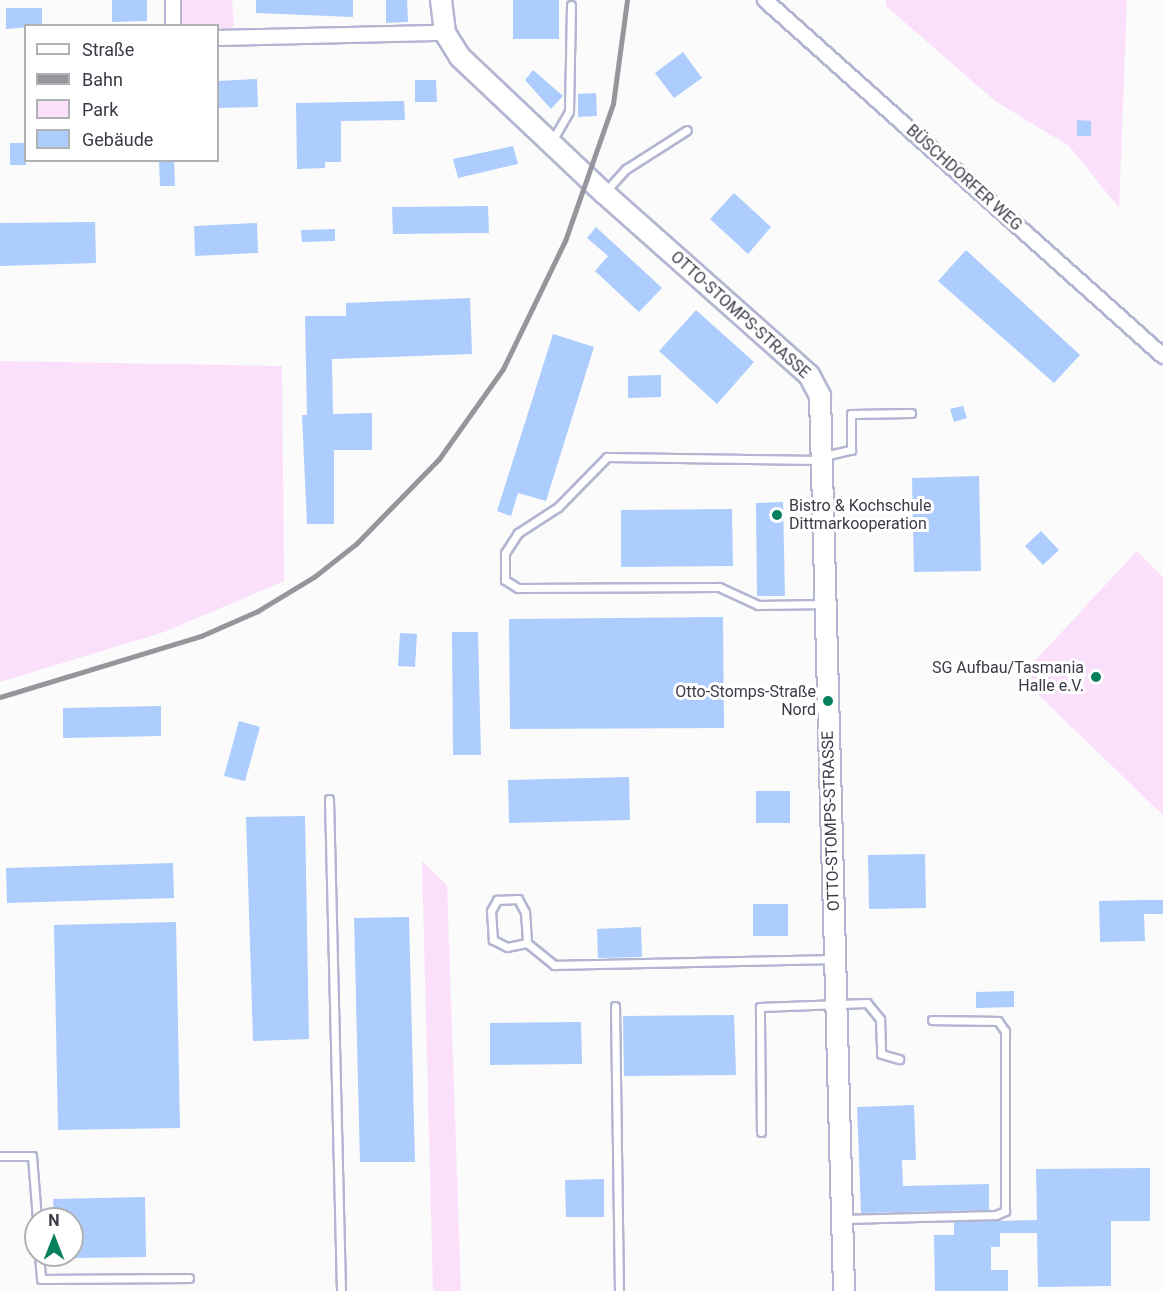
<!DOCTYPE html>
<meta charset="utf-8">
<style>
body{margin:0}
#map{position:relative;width:1163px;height:1291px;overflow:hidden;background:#fbfbfb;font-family:Roboto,sans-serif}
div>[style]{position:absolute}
.green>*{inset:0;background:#fbe0fc}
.building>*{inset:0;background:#accdfd}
.roads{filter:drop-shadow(2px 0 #b3b6d1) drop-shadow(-2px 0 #b3b6d1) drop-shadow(0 2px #b3b6d1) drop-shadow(0 -2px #b3b6d1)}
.lane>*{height:7px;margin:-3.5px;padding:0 3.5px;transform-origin:3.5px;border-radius:3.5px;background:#fff}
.street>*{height:14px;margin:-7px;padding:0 7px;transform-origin:7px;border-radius:7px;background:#fff}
.secondary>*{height:20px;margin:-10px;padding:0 10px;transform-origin:10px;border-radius:10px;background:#fff}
.rail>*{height:4.5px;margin:-2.25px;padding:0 2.25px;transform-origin:2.25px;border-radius:2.25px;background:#95959b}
.dots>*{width:16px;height:16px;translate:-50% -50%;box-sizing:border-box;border:3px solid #fff;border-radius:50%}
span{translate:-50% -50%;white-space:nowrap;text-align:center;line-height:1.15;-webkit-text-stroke:6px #fff;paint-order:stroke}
.street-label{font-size:16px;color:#3a3b46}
.poi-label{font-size:16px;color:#3a3b46}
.left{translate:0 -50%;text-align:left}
.right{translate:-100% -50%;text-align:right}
.legend{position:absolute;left:24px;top:24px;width:195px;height:138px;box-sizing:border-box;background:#fff;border:2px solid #b0b1b5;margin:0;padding:8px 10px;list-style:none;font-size:18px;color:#3a3b46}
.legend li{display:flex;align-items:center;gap:12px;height:30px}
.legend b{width:30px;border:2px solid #b0b1b5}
.north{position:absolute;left:24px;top:1207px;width:60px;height:60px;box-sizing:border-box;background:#fff;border:2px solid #b0b1b5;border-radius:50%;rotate:0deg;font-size:16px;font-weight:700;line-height:24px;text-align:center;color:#3a3b46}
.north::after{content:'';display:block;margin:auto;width:21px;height:27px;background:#05805f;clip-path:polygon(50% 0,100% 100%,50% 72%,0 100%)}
</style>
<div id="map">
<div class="green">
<div style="clip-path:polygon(182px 0,232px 0,234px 25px,228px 32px,218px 32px,218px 26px,182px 26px)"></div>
<div style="clip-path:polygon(886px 0,1127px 0,1119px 208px,1069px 146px,995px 101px,886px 6px)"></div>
<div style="clip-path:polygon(0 361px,282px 366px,284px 581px,164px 632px,0 682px)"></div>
<div style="clip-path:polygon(1137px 551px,1163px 577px,1163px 815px,1030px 687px,1029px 667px)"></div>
<div style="clip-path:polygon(422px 861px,447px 885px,461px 1291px,433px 1291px)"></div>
</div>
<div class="building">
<div style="clip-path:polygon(112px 0,147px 0,147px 21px,112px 22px)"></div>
<div style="clip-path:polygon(256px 0,353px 0,353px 17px,256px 13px)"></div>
<div style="clip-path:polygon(386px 0,407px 0,408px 22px,386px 23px)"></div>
<div style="clip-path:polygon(513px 0,559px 0,559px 39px,513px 39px)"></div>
<div style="clip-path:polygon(6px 8px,42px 8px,42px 26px,6px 29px)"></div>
<div style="clip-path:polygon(683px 52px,702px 78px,674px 98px,655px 73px)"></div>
<div style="clip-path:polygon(533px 70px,563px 96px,551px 109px,525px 80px)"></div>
<div style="clip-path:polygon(257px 79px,258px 107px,218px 108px,218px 81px)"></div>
<div style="clip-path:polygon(415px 80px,436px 80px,437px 102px,415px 102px)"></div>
<div style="clip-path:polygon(596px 93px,597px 116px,578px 117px,578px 94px)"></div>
<div style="clip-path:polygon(404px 101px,405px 120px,341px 121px,341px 162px,325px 162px,325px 168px,297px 169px,296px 103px)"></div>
<div style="clip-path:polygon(1077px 120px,1091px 121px,1091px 136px,1077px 136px)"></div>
<div style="clip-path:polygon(10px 143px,26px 143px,26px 165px,10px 165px)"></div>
<div style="clip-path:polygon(513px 146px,518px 164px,458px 178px,453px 159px)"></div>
<div style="clip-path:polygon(159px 160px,174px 160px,175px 186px,160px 186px)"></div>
<div style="clip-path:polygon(734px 193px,771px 227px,748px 254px,710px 219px)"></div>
<div style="clip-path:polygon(488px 206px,489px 233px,393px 234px,392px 207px)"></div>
<div style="clip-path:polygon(95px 222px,96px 263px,0 266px,0 223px)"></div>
<div style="clip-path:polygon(257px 223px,258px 253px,195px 256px,194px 226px)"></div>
<div style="clip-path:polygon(596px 227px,662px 288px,639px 312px,595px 271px,608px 256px,587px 238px)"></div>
<div style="clip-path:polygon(335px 229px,335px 241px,302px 242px,301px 230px)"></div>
<div style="clip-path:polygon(966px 250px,1080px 355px,1054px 383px,938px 281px)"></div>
<div style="clip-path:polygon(470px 298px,472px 354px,332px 359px,333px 414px,372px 413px,372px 450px,334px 450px,334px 524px,307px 524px,302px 415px,307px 415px,305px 316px,346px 316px,346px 303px)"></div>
<div style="clip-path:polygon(696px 310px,754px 362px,717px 404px,659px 351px)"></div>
<div style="clip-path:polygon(553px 334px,594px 347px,546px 501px,518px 493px,511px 516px,497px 511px)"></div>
<div style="clip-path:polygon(661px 375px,661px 397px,628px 398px,628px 376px)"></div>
<div style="clip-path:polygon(963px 406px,967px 418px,954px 422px,950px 409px)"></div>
<div style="clip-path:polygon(979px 476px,981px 571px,914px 572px,912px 478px)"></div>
<div style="clip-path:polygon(783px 502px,785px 596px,757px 596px,756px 503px)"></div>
<div style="clip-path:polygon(732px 509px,733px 566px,621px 567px,621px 510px)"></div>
<div style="clip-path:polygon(1041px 531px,1059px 550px,1043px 565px,1025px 546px)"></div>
<div style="clip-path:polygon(723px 617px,724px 728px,510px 729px,509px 619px)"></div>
<div style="clip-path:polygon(452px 632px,478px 632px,481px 755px,453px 755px)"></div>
<div style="clip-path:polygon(400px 633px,417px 634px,415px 667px,398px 666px)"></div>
<div style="clip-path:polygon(161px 706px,161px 736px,63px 738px,63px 708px)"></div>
<div style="clip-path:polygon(239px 721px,260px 727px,245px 781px,224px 776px)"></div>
<div style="clip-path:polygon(629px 777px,630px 820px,509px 823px,508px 780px)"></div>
<div style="clip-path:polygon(756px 791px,790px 791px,790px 823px,756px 823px)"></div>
<div style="clip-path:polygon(305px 816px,309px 1039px,253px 1041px,246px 817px)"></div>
<div style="clip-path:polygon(925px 854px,926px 908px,869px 909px,868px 855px)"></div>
<div style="clip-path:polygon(173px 863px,174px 898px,7px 903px,6px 868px)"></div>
<div style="clip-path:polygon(1144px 900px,1163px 900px,1163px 914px,1144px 914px,1145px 941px,1100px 942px,1099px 901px)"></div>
<div style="clip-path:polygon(753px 904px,788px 904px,788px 936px,753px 936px)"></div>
<div style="clip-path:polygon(409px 917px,415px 1162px,360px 1162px,354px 918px)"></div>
<div style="clip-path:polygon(176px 922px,180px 1128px,58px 1130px,54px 925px)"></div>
<div style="clip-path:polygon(641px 927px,642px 957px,598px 958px,597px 929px)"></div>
<div style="clip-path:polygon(1014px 991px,1014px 1007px,976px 1008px,976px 992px)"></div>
<div style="clip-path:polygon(734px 1015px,736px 1075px,624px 1076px,623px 1016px)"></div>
<div style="clip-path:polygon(581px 1022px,582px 1064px,490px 1065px,490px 1023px)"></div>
<div style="clip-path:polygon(914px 1105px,916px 1160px,902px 1160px,903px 1186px,989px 1184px,989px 1210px,861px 1213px,857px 1107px)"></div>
<div style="clip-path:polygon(1150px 1168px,1150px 1221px,1111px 1221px,1111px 1286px,1038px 1287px,1037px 1233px,1000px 1233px,1000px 1247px,991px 1247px,991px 1270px,1008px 1270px,1008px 1291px,935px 1291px,934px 1235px,954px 1235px,954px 1222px,1037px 1220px,1036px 1169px)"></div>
<div style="clip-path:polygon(604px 1179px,604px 1217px,566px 1217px,565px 1180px)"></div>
<div style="clip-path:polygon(145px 1197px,146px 1257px,72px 1258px,72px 1219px,54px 1219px,53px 1199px)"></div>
</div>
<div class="roads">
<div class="lane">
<div style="left:552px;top:141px;width:34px;rotate:-60deg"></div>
<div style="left:569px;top:111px;width:106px;rotate:-88.9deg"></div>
<div style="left:606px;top:191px;width:30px;rotate:-48deg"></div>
<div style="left:626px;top:169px;width:72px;rotate:-32.6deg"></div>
<div style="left:824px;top:456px;width:28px;rotate:-13deg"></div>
<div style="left:851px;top:450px;width:36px;rotate:-90deg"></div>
<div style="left:851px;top:414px;width:60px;rotate:-1deg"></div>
<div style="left:819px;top:460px;width:212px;rotate:-179.2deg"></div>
<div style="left:607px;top:457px;width:70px;rotate:134.4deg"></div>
<div style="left:558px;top:507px;width:48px;rotate:147deg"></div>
<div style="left:518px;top:533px;width:24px;rotate:123deg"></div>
<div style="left:505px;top:553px;width:27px;rotate:90deg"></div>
<div style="left:505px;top:580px;width:15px;rotate:32deg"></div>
<div style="left:518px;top:588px;width:201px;rotate:-0.3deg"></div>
<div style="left:719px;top:587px;width:43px;rotate:24.8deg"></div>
<div style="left:758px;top:605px;width:65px;rotate:-0.9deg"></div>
<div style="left:329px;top:799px;width:492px;rotate:88.6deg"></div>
<div style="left:527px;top:943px;width:20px;rotate:169deg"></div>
<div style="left:507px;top:947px;width:16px;rotate:-153deg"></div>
<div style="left:493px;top:940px;width:29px;rotate:-94deg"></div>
<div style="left:491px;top:911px;width:13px;rotate:-61deg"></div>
<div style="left:497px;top:900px;width:21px;rotate:-3deg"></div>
<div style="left:518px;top:899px;width:15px;rotate:62deg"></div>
<div style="left:525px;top:912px;width:31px;rotate:86deg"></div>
<div style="left:527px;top:943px;width:35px;rotate:39deg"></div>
<div style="left:554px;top:965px;width:278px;rotate:-1.2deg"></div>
<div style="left:615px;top:1006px;width:285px;rotate:89.2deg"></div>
<div style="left:761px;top:1132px;width:125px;rotate:-90.5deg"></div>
<div style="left:760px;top:1007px;width:107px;rotate:-2.1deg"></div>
<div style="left:867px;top:1003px;width:21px;rotate:51deg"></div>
<div style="left:880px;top:1019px;width:35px;rotate:88deg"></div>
<div style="left:881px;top:1054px;width:19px;rotate:16deg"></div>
<div style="left:0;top:1156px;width:32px"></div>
<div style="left:32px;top:1156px;width:63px;rotate:85.5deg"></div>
<div style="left:844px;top:1219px;width:152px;rotate:-1.5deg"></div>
<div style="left:996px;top:1215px;width:10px;rotate:-24deg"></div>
<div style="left:1005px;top:1211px;width:180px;rotate:-90deg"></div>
<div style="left:1005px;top:1031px;width:12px;rotate:-125deg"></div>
<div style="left:998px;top:1021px;width:66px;rotate:-179.1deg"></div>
<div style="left:39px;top:1255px;width:24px;rotate:85deg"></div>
<div style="left:41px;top:1279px;width:148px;rotate:-0.4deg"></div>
</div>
<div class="street">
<div style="left:173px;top:0;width:26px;rotate:90deg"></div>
<div style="left:765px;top:0;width:534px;rotate:41.81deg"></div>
<div style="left:218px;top:38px;width:227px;rotate:-1.3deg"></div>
</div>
<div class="secondary">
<div style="left:441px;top:0;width:33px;rotate:83deg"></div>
<div style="left:445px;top:33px;width:28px;rotate:58deg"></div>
<div style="left:460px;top:57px;width:198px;rotate:43.4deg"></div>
<div style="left:604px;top:193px;width:274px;rotate:41.6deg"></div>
<div style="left:809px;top:375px;width:24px;rotate:62deg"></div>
<div style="left:820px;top:396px;width:895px;rotate:88.46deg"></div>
</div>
</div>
<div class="rail">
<div style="left:0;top:697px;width:210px;rotate:-16.9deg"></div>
<div style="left:201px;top:636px;width:62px;rotate:-23.7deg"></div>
<div style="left:258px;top:611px;width:66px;rotate:-31.3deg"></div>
<div style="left:314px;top:577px;width:53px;rotate:-38.2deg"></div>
<div style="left:356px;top:544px;width:119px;rotate:-45.7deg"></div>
<div style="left:439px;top:459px;width:110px;rotate:-54.6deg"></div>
<div style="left:503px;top:369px;width:142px;rotate:-64.2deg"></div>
<div style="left:565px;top:241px;width:145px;rotate:-70.7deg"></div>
<div style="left:613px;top:104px;width:105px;rotate:-82.3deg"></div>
</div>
<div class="dots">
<div style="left:777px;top:515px;background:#05805f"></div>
<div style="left:1096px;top:677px;background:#05805f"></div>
<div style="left:828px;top:701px;background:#05805f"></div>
</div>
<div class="street-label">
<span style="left:964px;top:178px;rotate:42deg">BÜSCHDORFER WEG</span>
<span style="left:740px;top:315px;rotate:42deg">OTTO-STOMPS-STRASSE</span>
<span style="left:831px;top:821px;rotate:-92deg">OTTO-STOMPS-STRASSE</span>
</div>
<div class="poi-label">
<span class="left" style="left:789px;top:515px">Bistro &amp; Kochschule<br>Dittmarkooperation</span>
<span class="right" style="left:1084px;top:677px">SG Aufbau/Tasmania<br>Halle e.V.</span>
<span class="right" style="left:816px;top:701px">Otto-Stomps-Straße<br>Nord</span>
</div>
<ul class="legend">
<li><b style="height:8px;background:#fff"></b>Straße</li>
<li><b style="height:8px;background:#95959b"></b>Bahn</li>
<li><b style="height:16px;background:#fbe0fc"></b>Park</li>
<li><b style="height:16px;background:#accdfd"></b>Gebäude</li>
</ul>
<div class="north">N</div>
</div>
